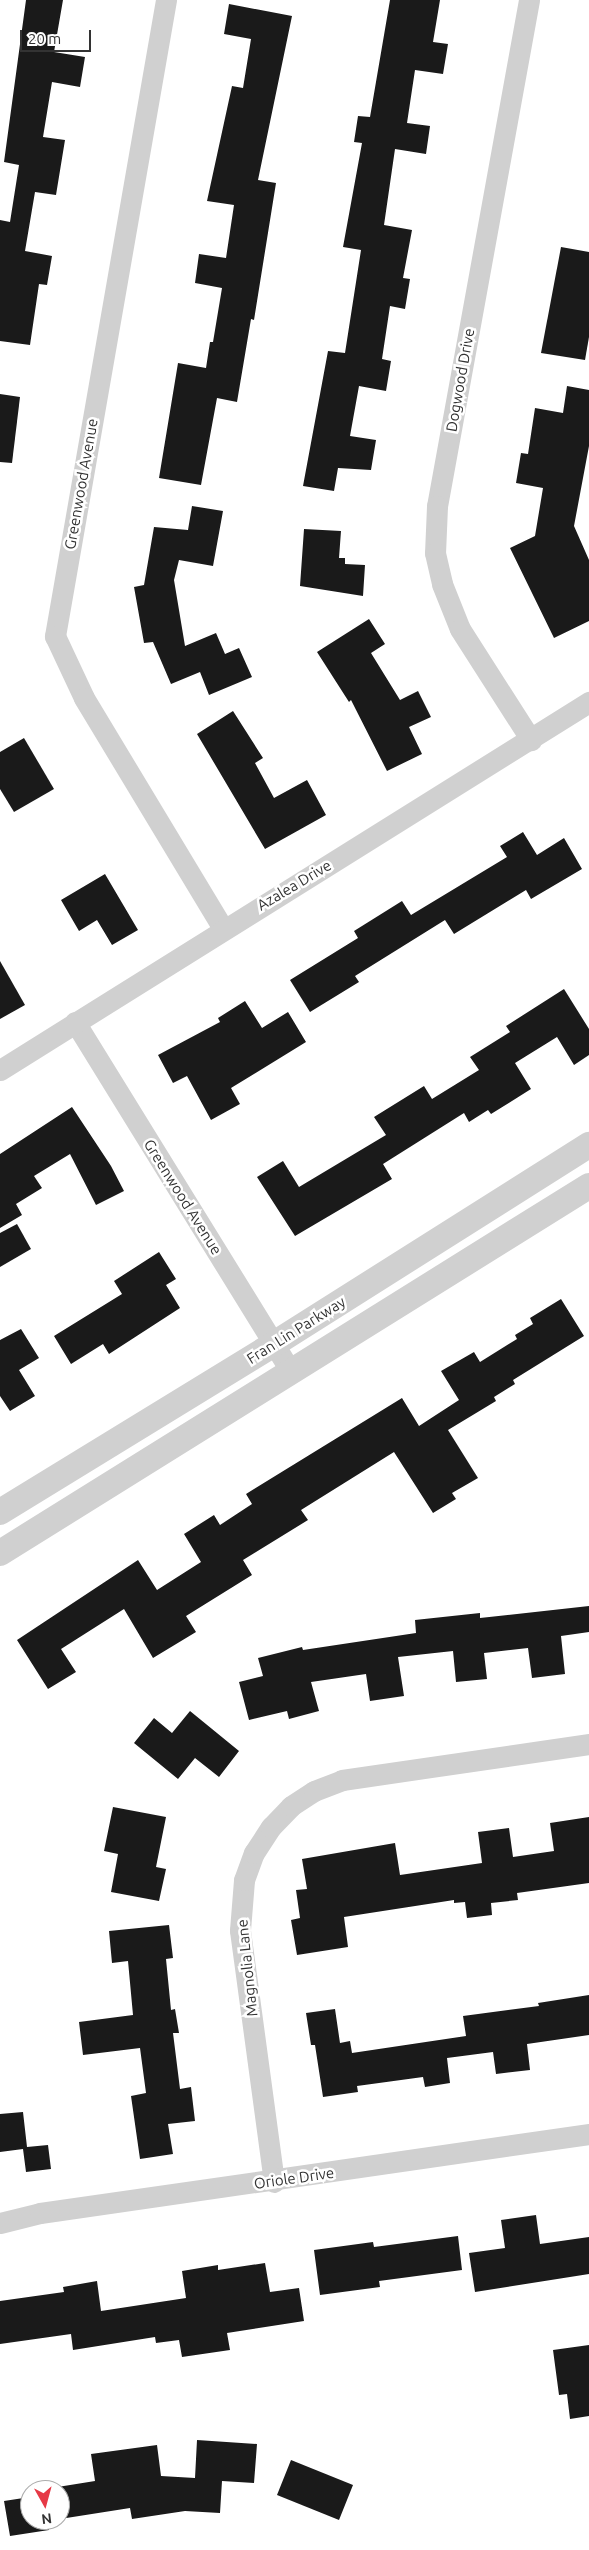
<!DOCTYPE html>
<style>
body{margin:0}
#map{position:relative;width:589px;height:2550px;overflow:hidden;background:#fff;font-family:Ubuntu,sans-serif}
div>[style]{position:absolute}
.building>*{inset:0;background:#1a1a1a}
.minor>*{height:21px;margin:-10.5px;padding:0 10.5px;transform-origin:10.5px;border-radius:10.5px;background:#d0d0d0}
.tertiary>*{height:26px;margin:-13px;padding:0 13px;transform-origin:13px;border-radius:13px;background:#d0d0d0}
span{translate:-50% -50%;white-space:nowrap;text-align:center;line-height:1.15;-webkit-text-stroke:5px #fff;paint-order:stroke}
.street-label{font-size:15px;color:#333}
.north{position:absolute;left:20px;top:2480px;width:50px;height:50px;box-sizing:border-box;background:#fff;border:1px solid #adadad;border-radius:50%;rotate:173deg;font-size:14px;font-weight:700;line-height:20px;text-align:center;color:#333}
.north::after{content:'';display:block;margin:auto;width:18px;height:22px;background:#e63946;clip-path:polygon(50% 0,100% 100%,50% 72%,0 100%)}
.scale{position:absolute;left:20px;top:30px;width:71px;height:22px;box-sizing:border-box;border:2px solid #333;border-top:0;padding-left:6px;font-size:15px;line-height:18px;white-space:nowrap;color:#333;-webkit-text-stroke:4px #fff;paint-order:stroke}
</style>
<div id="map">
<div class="building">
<div style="clip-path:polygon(26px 0,63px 0,54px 52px,85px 57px,80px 87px,52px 82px,43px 137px,65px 140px,56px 195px,35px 192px,25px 251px,52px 256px,47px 285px,39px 284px,30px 345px,0 341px,0 220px,10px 222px,19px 165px,4px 162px)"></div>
<div style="clip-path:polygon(390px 0,440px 0,433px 42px,448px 44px,443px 74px,415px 70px,407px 123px,430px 126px,426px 154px,395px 149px,384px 225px,412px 230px,403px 278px,410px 279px,405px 309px,390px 306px,382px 359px,391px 361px,386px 391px,359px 386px,350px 436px,376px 440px,371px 470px,338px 468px,334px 491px,303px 486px,328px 351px,345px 353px,361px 250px,343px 247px,362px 143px,354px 142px,358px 116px,370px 117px)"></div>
<div style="clip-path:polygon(229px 4px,292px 16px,258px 180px,276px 183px,254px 320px,251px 319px,237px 402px,217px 398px,201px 485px,159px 478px,178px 363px,206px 368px,210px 342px,213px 342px,222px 288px,195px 283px,199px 254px,226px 258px,234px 205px,207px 201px,232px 86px,243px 88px,251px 39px,224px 34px)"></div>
<div style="clip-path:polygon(561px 247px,589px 252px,589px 337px,585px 360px,541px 353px)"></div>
<div style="clip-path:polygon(567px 386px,589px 390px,589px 446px,574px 526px,589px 560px,589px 621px,554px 638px,510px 548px,535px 536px,543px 488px,516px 483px,521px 453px,528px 454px,535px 408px,563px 413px)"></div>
<div style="clip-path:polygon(0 394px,20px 397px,12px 463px,0 462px)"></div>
<div style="clip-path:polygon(192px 506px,223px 511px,213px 566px,179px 560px,174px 580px,185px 646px,216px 633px,225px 654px,239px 648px,252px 677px,209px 695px,200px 672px,171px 684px,153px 642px,144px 643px,134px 587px,144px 585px,154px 527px,188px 530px)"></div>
<div style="clip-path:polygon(304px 529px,341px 531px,339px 558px,345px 558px,345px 564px,365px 565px,363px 596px,300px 586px)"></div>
<div style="clip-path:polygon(369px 619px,385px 644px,371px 653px,400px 700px,418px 691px,431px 717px,409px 727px,422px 754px,387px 771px,351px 700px,349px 702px,317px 652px)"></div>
<div style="clip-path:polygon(233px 711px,263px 758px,255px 763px,274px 798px,307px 780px,326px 815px,265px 849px,197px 734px)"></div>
<div style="clip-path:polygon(24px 738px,54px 789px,14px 812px,0 789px,0 752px)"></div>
<div style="clip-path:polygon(523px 832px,537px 855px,564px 838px,582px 869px,531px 899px,526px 890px,454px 934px,445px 920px,355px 976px,359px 982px,310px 1012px,290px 980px,358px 938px,354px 931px,402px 901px,411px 915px,507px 857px,500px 846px)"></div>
<div style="clip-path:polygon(105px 874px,138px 930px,112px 945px,97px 920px,79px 931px,61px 900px)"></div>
<div style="clip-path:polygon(0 961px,25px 1005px,0 1019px)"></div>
<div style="clip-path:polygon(564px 989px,589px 1029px,589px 1055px,574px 1065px,557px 1037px,515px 1063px,531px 1089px,491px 1114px,488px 1110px,469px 1122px,464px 1113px,383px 1164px,392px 1179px,295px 1236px,257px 1177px,283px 1161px,299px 1187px,386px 1135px,374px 1117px,424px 1086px,432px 1099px,479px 1070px,470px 1057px,510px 1032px,506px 1026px)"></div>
<div style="clip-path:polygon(245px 1001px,262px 1028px,288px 1012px,306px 1042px,231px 1088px,240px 1104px,211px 1120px,187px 1076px,173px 1083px,158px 1055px,220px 1022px,218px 1018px)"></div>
<div style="clip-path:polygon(72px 1107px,111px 1166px,124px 1191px,96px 1205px,70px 1154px,34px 1176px,42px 1188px,16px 1204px,22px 1215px,0 1228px,0 1154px)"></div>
<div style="clip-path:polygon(17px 1224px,31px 1249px,0 1267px,0 1233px)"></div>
<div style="clip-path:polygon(159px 1252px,176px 1279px,166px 1285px,180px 1308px,109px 1354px,103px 1344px,71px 1364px,54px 1336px,122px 1294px,114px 1281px)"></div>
<div style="clip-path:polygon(561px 1299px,584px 1336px,513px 1380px,515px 1384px,494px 1397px,496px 1401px,448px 1430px,478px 1478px,452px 1493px,456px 1499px,433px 1513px,394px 1452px,301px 1510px,308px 1520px,243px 1560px,252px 1575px,186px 1616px,196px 1632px,153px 1658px,124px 1609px,61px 1649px,76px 1672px,48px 1689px,17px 1640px,138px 1560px,157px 1590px,201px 1562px,184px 1534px,214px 1515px,220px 1525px,252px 1504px,246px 1494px,402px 1398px,419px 1426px,459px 1400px,441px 1371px,474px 1352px,480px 1362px,517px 1339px,515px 1335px,533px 1324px,530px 1318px)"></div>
<div style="clip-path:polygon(21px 1329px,39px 1358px,19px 1370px,35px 1396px,10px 1411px,0 1396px,0 1340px)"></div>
<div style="clip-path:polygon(589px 1606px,589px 1632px,561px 1636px,565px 1674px,532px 1678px,528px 1648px,484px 1653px,487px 1679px,456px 1682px,453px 1651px,398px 1657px,404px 1696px,370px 1701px,366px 1674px,311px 1682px,319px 1711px,289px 1719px,287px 1711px,249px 1720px,239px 1682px,263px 1676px,258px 1658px,302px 1647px,303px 1650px,416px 1633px,415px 1620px,480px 1613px,480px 1618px)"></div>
<div style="clip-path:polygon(190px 1711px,239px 1751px,219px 1777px,195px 1758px,178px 1779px,134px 1743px,154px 1718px,172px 1733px)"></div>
<div style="clip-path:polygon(113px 1807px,166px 1817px,156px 1867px,166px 1869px,159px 1901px,111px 1892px,118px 1854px,104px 1851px)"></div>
<div style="clip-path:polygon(589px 1817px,589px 1883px,517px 1893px,518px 1900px,491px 1903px,492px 1915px,467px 1918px,465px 1902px,454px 1903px,454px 1900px,344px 1917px,348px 1947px,297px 1955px,291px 1920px,300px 1918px,296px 1890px,307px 1889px,302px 1859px,395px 1843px,400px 1875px,482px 1863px,478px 1832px,509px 1828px,513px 1857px,554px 1851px,550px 1823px)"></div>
<div style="clip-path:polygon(169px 1925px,173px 1958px,166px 1959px,171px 2010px,175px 2009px,179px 2033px,173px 2033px,180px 2089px,191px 2087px,195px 2121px,168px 2124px,173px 2154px,140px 2159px,131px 2096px,146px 2093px,140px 2048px,83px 2055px,79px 2022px,133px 2015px,128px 1961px,112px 1963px,109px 1931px)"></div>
<div style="clip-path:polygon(589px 1995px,589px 2035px,527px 2044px,530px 2070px,496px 2074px,493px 2052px,447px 2058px,450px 2083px,425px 2087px,423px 2077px,357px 2086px,358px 2092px,323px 2097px,315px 2045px,311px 2045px,306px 2013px,335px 2009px,340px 2043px,350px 2041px,352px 2053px,466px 2036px,463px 2016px,539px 2006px,538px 2003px)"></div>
<div style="clip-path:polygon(23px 2112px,27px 2147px,48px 2145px,51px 2169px,26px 2172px,23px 2149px,0 2152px,0 2114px)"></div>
<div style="clip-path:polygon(536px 2215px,540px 2244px,589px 2237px,589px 2274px,475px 2292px,469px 2253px,505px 2248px,501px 2220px)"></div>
<div style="clip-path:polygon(458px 2236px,462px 2270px,379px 2281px,380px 2287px,320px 2295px,314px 2250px,373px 2242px,374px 2247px)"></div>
<div style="clip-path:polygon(265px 2263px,270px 2292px,299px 2288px,304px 2321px,227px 2333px,230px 2350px,182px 2357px,179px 2340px,156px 2343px,155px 2337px,73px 2350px,71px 2334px,0 2344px,0 2301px,64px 2292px,63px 2287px,97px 2281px,101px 2311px,186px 2298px,182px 2271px,218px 2265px,218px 2270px)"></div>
<div style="clip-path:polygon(589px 2345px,589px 2416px,570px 2419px,567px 2394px,559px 2395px,553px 2350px)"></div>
<div style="clip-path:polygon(197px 2440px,257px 2444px,254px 2483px,222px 2481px,220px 2513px,185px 2511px,132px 2519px,130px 2508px,60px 2519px,60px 2490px,39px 2490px,95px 2481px,91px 2454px,157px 2445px,161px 2476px,195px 2478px)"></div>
<div style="clip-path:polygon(291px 2460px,353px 2485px,339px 2520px,277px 2495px)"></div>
<div style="clip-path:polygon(30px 2497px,30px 2520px,55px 2520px,48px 2521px,49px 2530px,10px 2536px,4px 2501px)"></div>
</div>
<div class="minor">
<div style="left:166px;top:0;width:646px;rotate:99.9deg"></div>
<div style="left:55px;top:636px;width:68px;rotate:64.9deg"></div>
<div style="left:84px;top:698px;width:269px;rotate:58.9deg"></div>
<div style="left:529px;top:0;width:514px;rotate:100.3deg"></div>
<div style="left:437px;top:506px;width:47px;rotate:92.4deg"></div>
<div style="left:435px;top:553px;width:32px;rotate:77deg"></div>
<div style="left:442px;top:584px;width:48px;rotate:68.2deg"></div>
<div style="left:460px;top:629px;width:132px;rotate:57.4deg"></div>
<div style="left:75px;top:1022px;width:411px;rotate:58.3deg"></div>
<div style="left:0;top:1070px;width:695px;rotate:-32deg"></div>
<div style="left:274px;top:2182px;width:254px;rotate:-97.7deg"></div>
<div style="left:240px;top:1930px;width:50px;rotate:-85.4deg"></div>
<div style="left:244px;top:1880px;width:29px;rotate:-70deg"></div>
<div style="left:254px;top:1853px;width:31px;rotate:-57deg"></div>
<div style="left:271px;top:1827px;width:29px;rotate:-46deg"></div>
<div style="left:291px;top:1806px;width:27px;rotate:-33deg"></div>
<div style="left:314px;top:1791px;width:30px;rotate:-21deg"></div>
<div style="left:342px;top:1780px;width:250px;rotate:-8.3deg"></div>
<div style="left:0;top:2223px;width:41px;rotate:-14deg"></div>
<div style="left:40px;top:2213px;width:555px;rotate:-8.19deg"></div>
</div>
<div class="tertiary">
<div style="left:0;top:1512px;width:321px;rotate:-31.5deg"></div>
<div style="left:274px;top:1344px;width:373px;rotate:-32.3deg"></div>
<div style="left:0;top:1553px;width:694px;rotate:-31.93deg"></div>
</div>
<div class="street-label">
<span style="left:460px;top:380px;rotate:-80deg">Dogwood Drive</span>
<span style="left:81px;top:484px;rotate:-80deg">Greenwood Avenue</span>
<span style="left:294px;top:885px;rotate:-31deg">Azalea Drive</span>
<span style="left:183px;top:1197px;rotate:58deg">Greenwood Avenue</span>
<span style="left:296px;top:1330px;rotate:-32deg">Fran Lin Parkway</span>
<span style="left:247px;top:1968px;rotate:-96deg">Magnolia Lane</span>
<span style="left:294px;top:2178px;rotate:-8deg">Oriole Drive</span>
</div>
<div class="north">N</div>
<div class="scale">20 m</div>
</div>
